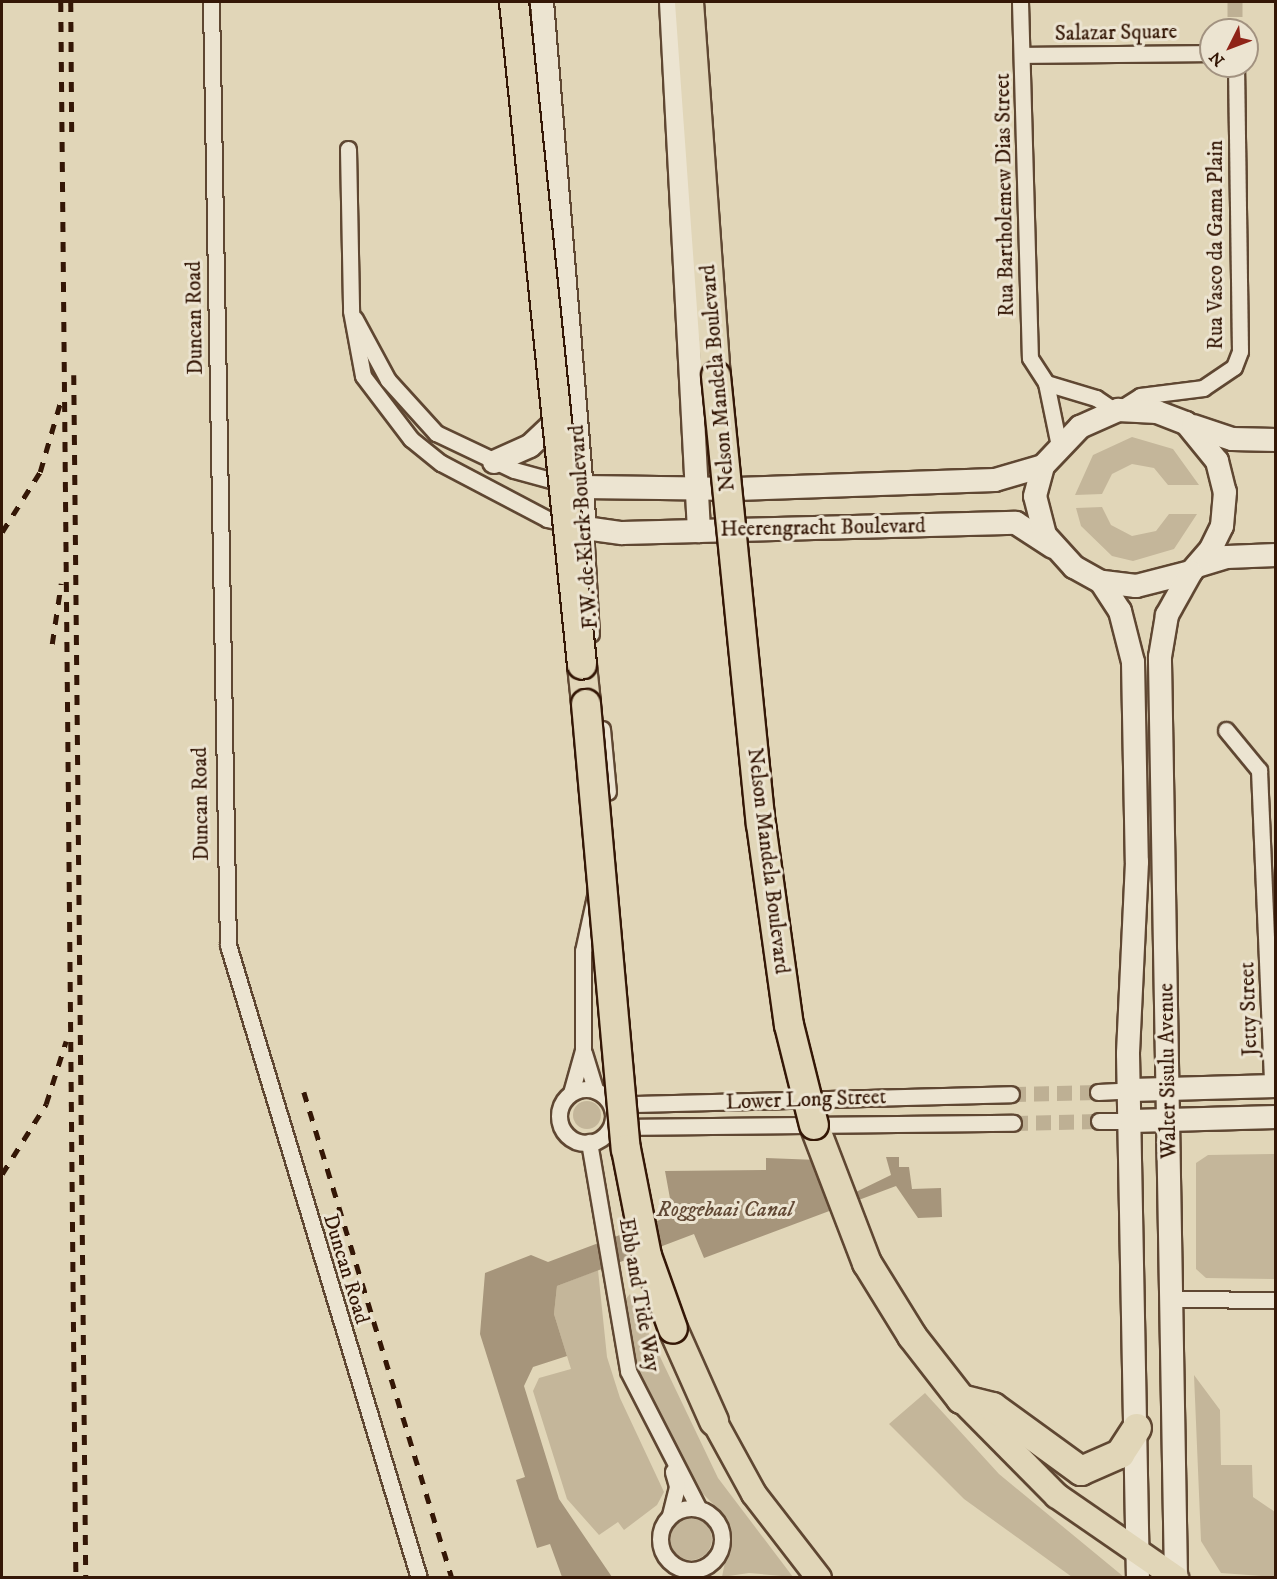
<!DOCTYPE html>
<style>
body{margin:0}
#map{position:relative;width:1277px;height:1579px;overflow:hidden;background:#e1d6b8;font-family:"IM FELL DW Pica",serif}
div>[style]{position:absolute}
.green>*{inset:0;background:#c4b69a}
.round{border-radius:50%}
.water>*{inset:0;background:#a6957b}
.street-tunnel>*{height:15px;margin-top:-7.5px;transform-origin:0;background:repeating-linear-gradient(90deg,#beb094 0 15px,transparent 0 23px)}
.roads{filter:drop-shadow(2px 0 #5f4732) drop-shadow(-2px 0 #5f4732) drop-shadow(0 2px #5f4732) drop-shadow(0 -2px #5f4732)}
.street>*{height:15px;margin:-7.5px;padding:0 7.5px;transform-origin:7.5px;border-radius:7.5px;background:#ece4d1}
.street>.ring{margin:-7.5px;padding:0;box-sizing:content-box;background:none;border:15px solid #ece4d1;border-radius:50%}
.secondary>*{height:22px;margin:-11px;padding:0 11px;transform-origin:11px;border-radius:11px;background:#ece4d1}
.primary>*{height:24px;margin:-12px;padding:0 12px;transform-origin:12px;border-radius:12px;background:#e1d6b8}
.highway>*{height:28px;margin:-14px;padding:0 14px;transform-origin:14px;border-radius:14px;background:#e1d6b8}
.rail>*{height:4.5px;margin-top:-2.25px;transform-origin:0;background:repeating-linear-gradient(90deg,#341706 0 10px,transparent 0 20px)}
.bridges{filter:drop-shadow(2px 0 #341706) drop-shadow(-2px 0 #341706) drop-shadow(0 2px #341706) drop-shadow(0 -2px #341706)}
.highway-bridge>*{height:28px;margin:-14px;padding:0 14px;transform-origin:14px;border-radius:14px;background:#e1d6b8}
span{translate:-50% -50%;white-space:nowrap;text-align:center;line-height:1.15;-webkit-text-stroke:6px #ece4d1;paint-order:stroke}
.street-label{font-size:21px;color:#341706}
.water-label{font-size:22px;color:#624935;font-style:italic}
.frame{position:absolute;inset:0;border:3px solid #341706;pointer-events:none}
.north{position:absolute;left:1199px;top:18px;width:60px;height:60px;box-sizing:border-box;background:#ece4d1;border:2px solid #a29280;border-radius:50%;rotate:228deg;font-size:16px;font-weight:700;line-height:24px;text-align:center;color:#341706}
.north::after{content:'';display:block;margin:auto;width:21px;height:27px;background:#8f2418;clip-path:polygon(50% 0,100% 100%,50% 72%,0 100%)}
</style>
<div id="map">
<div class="green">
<div style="clip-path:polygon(1132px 437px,1173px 449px,1199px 485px,1168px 485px,1154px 468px,1132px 464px,1112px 474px,1102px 494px,1075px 495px,1093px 455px)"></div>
<div style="clip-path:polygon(1102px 507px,1111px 525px,1132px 536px,1156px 531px,1169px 514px,1197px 514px,1174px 549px,1133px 561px,1112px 556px,1081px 526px,1076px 508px)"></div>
<div class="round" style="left:573px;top:1101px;width:28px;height:28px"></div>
<div style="clip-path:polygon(1275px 1154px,1275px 1279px,1206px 1278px,1196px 1269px,1196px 1163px,1208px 1155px)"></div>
<div style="clip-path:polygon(598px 1270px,607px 1357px,620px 1398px,664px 1492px,657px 1505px,624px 1530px,618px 1522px,599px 1535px,567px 1499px,533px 1391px,539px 1378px,571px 1369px,554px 1314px,557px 1286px)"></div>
<div style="clip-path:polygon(630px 1294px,718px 1478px,793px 1577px,749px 1573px,722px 1577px,731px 1531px,726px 1517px,699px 1490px,654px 1410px,628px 1343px,624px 1301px)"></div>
<div style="clip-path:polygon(1194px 1375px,1220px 1410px,1221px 1465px,1252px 1465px,1253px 1497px,1275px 1512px,1275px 1577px,1221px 1573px,1201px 1541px)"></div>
<div style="clip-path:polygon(925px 1393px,999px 1474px,1124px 1577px,1072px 1577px,964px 1499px,889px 1424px)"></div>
<div class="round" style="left:670px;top:1518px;width:42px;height:42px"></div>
</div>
<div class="water">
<div style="clip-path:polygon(886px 1157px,899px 1157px,899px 1167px,909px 1167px,912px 1189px,941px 1188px,942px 1217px,918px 1218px,896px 1186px,704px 1258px,694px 1234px,557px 1286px,554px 1314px,567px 1356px,533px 1367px,524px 1386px,559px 1499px,612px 1577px,562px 1577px,550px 1544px,537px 1548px,516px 1480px,525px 1477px,480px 1334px,485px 1273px,531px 1255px,548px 1262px,673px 1215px,665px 1171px,766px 1170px,766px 1158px,843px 1161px,856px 1192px,891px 1175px)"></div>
</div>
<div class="street-tunnel">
<div style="left:1235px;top:2px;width:28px;rotate:90deg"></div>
<div style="left:1011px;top:1094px;width:87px;rotate:-1.3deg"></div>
<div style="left:1013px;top:1123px;width:86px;rotate:-1.3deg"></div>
</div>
<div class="roads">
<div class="street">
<div style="left:211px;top:2px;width:943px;rotate:88.97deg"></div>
<div style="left:228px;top:945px;width:661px;rotate:73.21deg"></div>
<div style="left:1020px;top:2px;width:356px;rotate:88.4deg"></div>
<div style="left:1030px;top:358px;width:30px;rotate:57deg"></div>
<div style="left:1046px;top:383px;width:64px;rotate:78.3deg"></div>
<div style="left:1022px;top:55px;width:189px;rotate:-0.6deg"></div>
<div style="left:348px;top:149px;width:162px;rotate:88.9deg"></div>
<div style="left:351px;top:311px;width:66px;rotate:79.5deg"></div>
<div style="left:363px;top:376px;width:79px;rotate:52.7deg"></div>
<div style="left:411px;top:439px;width:38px;rotate:39deg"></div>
<div style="left:441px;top:463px;width:120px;rotate:27.8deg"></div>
<div style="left:547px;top:519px;width:39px;rotate:13deg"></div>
<div style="left:585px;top:528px;width:106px;rotate:86.8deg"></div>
<div style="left:355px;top:319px;width:69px;rotate:61.6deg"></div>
<div style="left:388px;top:380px;width:72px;rotate:47.8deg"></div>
<div style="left:436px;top:433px;width:86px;rotate:25.4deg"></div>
<div style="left:514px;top:470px;width:57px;rotate:15.3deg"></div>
<div style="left:1046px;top:383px;width:52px;rotate:16.7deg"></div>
<div style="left:1096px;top:398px;width:23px;rotate:34deg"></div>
<div style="left:1118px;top:410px;width:26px;rotate:-32deg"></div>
<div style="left:1140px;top:396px;width:64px;rotate:-7.2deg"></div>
<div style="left:1203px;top:388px;width:37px;rotate:-34deg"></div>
<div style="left:1234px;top:367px;width:17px;rotate:-69deg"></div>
<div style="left:1240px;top:351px;width:285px;rotate:-90.8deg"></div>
<div style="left:602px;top:729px;width:63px;rotate:84.6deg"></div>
<div style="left:1226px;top:730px;width:52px;rotate:50.5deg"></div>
<div style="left:1259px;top:770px;width:316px;rotate:87.6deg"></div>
<div style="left:584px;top:1053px;width:39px;rotate:73deg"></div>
<div class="ring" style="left:559px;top:1089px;width:39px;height:39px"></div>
<div style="left:1098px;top:1092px;width:33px;rotate:-3deg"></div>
<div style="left:571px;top:1093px;width:45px;rotate:-74.4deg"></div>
<div style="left:583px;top:1050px;width:99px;rotate:-90deg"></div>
<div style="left:583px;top:951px;width:60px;rotate:-77.6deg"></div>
<div style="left:602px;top:1094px;width:34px;rotate:17deg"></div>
<div style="left:635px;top:1104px;width:376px;rotate:-1.5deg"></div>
<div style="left:1099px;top:1121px;width:33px"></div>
<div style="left:619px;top:1127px;width:394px;rotate:-0.6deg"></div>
<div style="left:589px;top:1142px;width:232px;rotate:80.3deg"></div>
<div style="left:628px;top:1371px;width:155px;rotate:62.8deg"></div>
<div style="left:1170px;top:1299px;width:106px;rotate:0.5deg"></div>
<div class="ring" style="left:660px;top:1508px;width:47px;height:47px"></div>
<div style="left:670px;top:1515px;width:30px;rotate:-76deg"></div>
<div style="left:677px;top:1486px;width:15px;rotate:-106deg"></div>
</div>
<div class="secondary">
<div style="left:542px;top:2px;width:528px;rotate:85.33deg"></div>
<div style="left:585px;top:528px;width:37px;rotate:8deg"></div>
<div style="left:622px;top:533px;width:394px;rotate:-1.5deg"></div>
<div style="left:1016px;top:523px;width:44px;rotate:33deg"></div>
<div style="left:671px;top:2px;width:530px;rotate:86.97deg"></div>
<div style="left:1118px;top:410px;width:39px;rotate:3deg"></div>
<div style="left:1157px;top:412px;width:31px;rotate:21deg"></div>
<div style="left:1186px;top:423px;width:49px;rotate:50.8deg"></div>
<div style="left:1217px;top:461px;width:32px;rotate:76deg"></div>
<div style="left:1225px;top:492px;width:34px;rotate:95deg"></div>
<div style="left:1222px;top:526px;width:25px;rotate:116deg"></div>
<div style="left:1211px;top:549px;width:30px;rotate:131deg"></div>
<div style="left:1191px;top:572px;width:57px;rotate:165.7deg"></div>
<div style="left:1136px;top:586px;width:35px;rotate:-173deg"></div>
<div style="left:1101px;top:582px;width:31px;rotate:-151deg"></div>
<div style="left:1074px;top:567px;width:43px;rotate:-132.2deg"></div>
<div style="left:1045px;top:535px;width:40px;rotate:-104.4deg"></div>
<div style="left:1035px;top:496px;width:31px;rotate:-75deg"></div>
<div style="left:1043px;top:466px;width:54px;rotate:-46.5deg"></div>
<div style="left:1080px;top:427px;width:42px;rotate:-24.1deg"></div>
<div style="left:1193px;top:426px;width:41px;rotate:18.4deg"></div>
<div style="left:1232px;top:439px;width:44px;rotate:1.3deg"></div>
<div style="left:494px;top:462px;width:39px;rotate:-24deg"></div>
<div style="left:530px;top:446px;width:48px;rotate:-43.3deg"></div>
<div style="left:582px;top:487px;width:155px;rotate:0.7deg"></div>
<div style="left:737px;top:489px;width:258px;rotate:-2deg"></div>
<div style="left:995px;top:480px;width:50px;rotate:-16.3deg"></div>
<div style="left:1197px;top:566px;width:31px;rotate:-17deg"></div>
<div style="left:1227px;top:557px;width:49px;rotate:-2.3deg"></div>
<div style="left:1101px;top:582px;width:35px;rotate:57deg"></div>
<div style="left:1120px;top:611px;width:53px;rotate:75.7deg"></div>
<div style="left:1133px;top:662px;width:200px;rotate:88.9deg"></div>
<div style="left:1137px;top:862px;width:192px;rotate:92.7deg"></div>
<div style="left:1128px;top:1054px;width:524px;rotate:88.91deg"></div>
<div style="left:1131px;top:1090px;width:145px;rotate:-1.6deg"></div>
<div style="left:1132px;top:1121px;width:144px;rotate:-1.6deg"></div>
<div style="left:1176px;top:1578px;width:921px;rotate:-91deg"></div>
<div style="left:1160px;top:657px;width:43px;rotate:-80.5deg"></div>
<div style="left:1167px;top:615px;width:49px;rotate:-60.8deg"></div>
</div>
<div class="primary">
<div style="left:961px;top:1399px;width:136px;rotate:45.3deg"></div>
<div style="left:1057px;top:1496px;width:145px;rotate:34.6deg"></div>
<div style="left:714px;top:1421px;width:83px;rotate:61.3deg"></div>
<div style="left:754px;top:1494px;width:106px;rotate:52.3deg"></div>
</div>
<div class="highway">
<div style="left:689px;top:2px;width:375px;rotate:85.9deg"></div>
<div style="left:582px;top:665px;width:39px;rotate:84deg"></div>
<div style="left:814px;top:1125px;width:148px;rotate:69deg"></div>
<div style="left:867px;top:1263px;width:86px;rotate:58.3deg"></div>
<div style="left:912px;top:1336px;width:80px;rotate:52.1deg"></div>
<div style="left:961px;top:1399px;width:33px;rotate:14deg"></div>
<div style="left:993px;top:1407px;width:109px;rotate:36deg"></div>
<div style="left:1081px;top:1471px;width:43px;rotate:-23.6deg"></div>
<div style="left:1120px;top:1454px;width:31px;rotate:-57deg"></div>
<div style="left:673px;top:1329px;width:101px;rotate:66deg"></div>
</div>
</div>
<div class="rail">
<div style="left:61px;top:2px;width:1576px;rotate:89.45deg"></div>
<div style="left:71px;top:2px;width:139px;rotate:89.6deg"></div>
<div style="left:74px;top:375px;width:1203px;rotate:89.43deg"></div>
<div style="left:2px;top:532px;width:71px;rotate:-57.7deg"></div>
<div style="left:40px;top:472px;width:72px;rotate:-73.8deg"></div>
<div style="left:52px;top:644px;width:61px;rotate:-81.5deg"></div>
<div style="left:304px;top:1092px;width:508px;rotate:73.06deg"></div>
<div style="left:2px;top:1174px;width:83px;rotate:-57.8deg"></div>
<div style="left:46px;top:1104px;width:66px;rotate:-72.4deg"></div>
</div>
<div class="bridges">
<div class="highway-bridge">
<div style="left:514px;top:2px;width:666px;rotate:84.14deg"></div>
<div style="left:716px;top:376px;width:450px;rotate:84.3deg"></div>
<div style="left:761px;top:824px;width:203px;rotate:82.1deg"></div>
<div style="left:789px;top:1025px;width:103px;rotate:76deg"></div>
<div style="left:586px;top:704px;width:447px;rotate:84.9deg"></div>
<div style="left:626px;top:1149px;width:109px;rotate:78.9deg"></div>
<div style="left:647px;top:1256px;width:77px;rotate:70.4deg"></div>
</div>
</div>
<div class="street-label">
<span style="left:1116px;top:33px;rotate:-1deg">Salazar Square</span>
<span style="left:1005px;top:195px;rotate:-91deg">Rua Bartholemew Dias Street</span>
<span style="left:1216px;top:245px;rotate:-90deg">Rua Vasco da Gama Plain</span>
<span style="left:195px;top:318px;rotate:-91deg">Duncan Road</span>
<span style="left:718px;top:378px;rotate:-95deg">Nelson Mandela Boulevard</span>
<span style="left:584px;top:527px;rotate:-94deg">F.W. de Klerk Boulevard</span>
<span style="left:823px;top:528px;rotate:-1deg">Heerengracht Boulevard</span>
<span style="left:201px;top:804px;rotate:-91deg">Duncan Road</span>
<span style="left:768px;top:861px;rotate:83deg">Nelson Mandela Boulevard</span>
<span style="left:1249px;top:1009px;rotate:-92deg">Jetty Street</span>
<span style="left:1168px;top:1071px;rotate:-91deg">Walter Sisulu Avenue</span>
<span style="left:806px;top:1100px;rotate:-2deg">Lower Long Street</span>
<span style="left:346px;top:1269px;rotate:73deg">Duncan Road</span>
<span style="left:639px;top:1295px;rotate:80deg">Ebb and Tide Way</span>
</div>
<div class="water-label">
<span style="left:725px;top:1210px">Roggebaai Canal</span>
</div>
<div class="frame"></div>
<div class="north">N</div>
</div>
